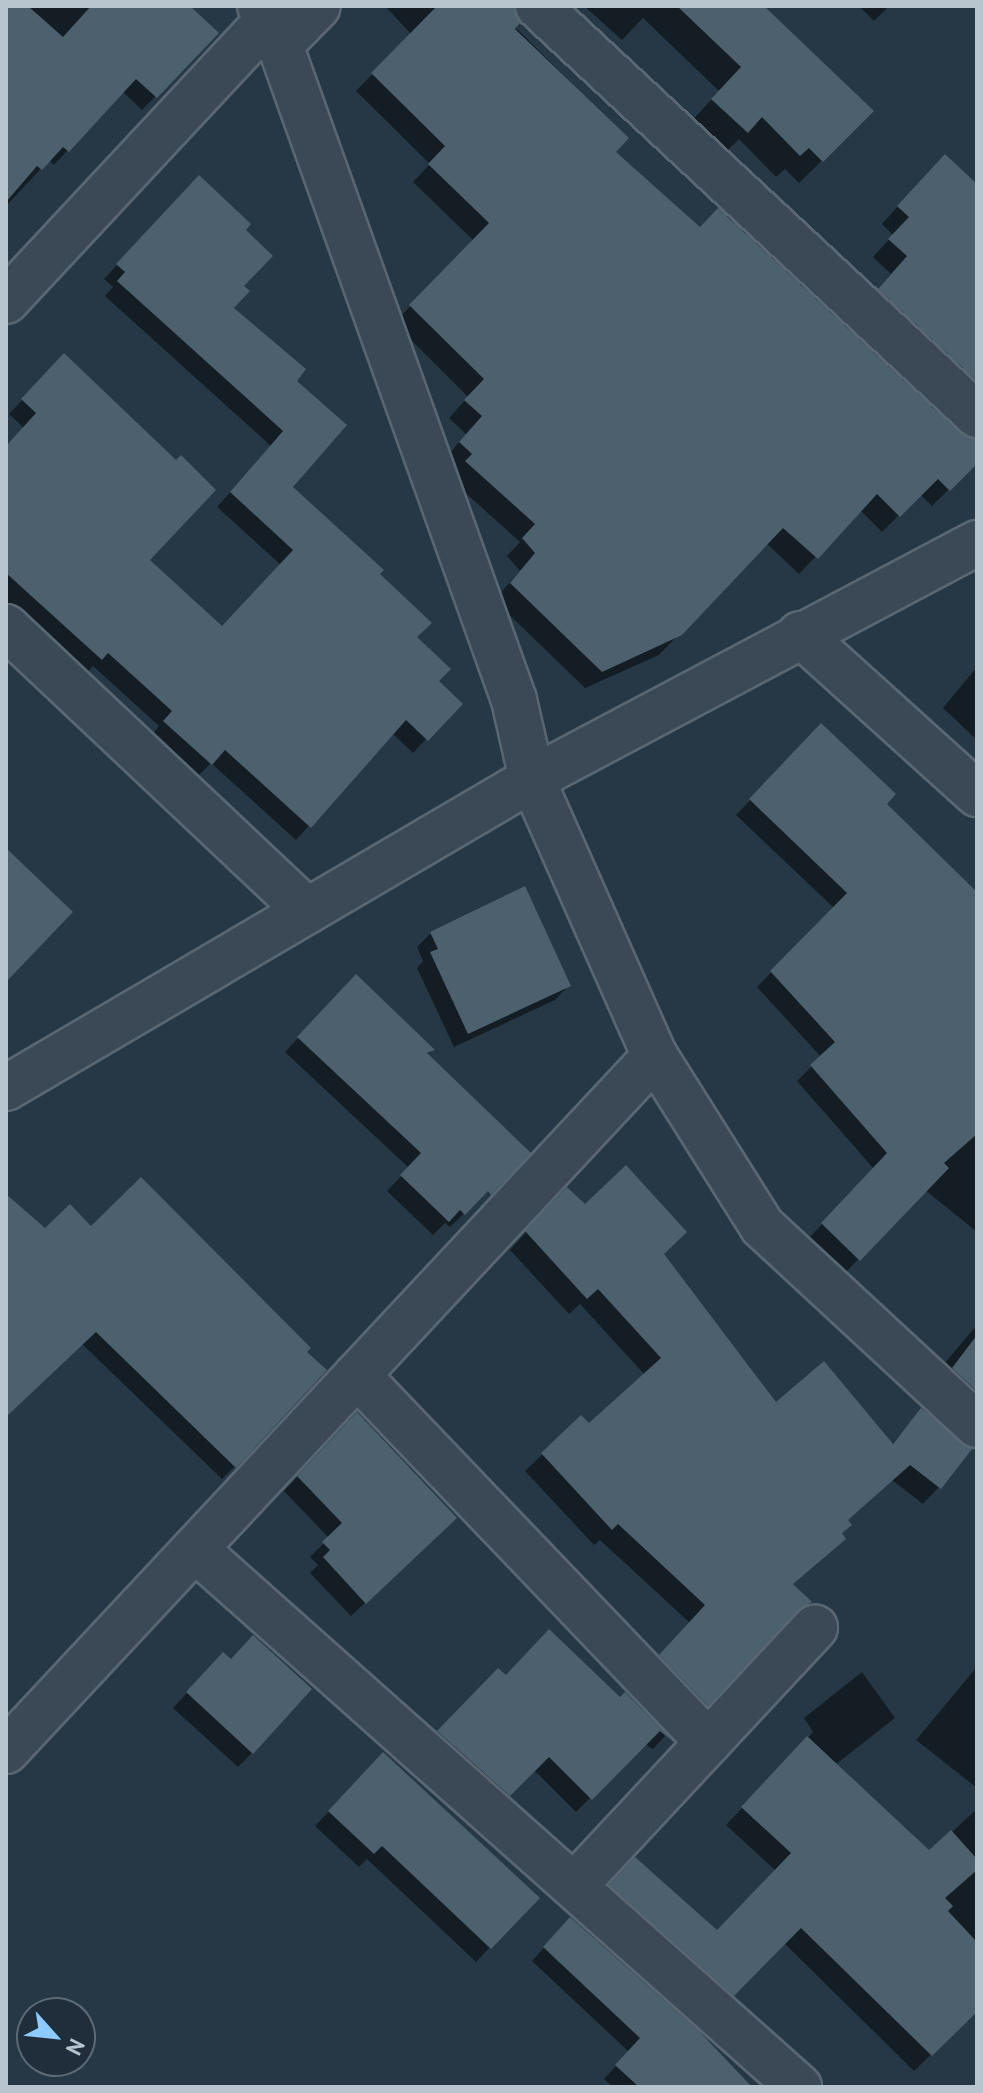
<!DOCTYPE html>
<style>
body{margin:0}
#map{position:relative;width:983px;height:2093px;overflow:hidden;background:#263845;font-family:"PT Sans",sans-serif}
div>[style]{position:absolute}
.shadow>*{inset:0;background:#0007}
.building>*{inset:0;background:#4c606e}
.roads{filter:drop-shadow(2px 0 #596772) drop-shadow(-2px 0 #596772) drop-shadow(0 2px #596772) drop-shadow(0 -2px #596772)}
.minor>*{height:44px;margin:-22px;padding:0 22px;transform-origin:22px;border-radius:22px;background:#3a4955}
span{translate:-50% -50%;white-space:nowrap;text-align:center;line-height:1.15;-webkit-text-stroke:7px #1f2e3a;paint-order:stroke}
.frame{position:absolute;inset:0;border:8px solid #b8c4ce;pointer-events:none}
.north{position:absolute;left:16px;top:1997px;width:80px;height:80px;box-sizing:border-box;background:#1f2e3a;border:2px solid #5c6a75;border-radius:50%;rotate:117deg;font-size:22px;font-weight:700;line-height:32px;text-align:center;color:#b8c4ce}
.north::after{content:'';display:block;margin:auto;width:28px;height:36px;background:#8dcafe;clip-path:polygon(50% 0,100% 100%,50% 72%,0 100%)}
</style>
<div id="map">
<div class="shadow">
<div style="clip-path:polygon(6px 6px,187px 6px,216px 33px,142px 110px,122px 91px,54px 165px,49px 160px,6px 206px)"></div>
<div style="clip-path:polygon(385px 6px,494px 6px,627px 138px,614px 152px,700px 230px,959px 435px,977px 440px,977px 461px,932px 506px,920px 494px,882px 532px,860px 510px,799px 574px,766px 543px,659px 655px,585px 688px,494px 600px,520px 571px,507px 556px,520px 542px,450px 479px,457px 472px,444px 460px,466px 434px,449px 418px,468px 397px,394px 323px,474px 241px,413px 182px,430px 164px,356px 91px,411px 34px)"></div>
<div style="clip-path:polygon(584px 6px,762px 6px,872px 111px,799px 183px,785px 169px,776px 177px,739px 139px,724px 154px,690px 123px,719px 91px,643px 18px,622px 40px)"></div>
<div style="clip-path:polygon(859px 6px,889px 6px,874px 21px)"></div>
<div style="clip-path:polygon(928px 173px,977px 186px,977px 417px,863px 306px,891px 274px,873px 257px,893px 235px,882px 224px)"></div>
<div style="clip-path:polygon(185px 192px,243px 230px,241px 287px,231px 308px,294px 381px,290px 487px,377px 574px,436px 681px,426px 739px,413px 753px,392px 733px,296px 840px,211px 763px,196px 778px,151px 736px,159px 726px,93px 666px,87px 673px,33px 624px,6px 622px,6px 448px,24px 428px,9px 414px,64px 356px,147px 560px,221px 628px,281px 565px,217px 507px,271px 446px,105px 296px,113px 287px,104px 279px)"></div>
<div style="clip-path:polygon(977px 667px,977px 740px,943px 708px)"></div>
<div style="clip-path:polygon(807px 740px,884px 804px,977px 894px,977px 1232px,925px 1190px,844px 1274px,808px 1239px,874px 1169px,797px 1081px,821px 1057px,757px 987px,834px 908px,736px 815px)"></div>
<div style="clip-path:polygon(431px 933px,569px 985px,555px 1000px,454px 1047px,417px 968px,423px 961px,417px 947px)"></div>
<div style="clip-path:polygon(342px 991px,432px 1050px,426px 1056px,514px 1166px,450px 1227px,445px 1223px,433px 1235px,387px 1191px,409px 1168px,285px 1052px)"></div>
<div style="clip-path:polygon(6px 1196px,45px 1231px,91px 1229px,235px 1466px,222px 1479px,81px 1343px,6px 1415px)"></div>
<div style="clip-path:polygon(550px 1206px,585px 1207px,662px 1254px,775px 1405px,891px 1445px,922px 1410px,939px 1487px,923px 1504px,892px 1480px,846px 1521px,791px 1585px,809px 1602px,690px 1721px,644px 1673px,690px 1623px,600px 1540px,594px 1545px,525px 1471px,581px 1418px,589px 1426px,645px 1375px,580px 1304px,569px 1314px,510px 1250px)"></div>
<div style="clip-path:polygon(977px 1325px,977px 1422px,932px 1378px)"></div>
<div style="clip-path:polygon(343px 1428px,440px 1532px,351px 1616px,310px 1573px,318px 1565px,310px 1557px,329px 1538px,284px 1491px)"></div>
<div style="clip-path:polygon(231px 1661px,252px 1753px,238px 1767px,173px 1708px,210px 1668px)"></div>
<div style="clip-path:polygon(975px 1669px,977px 1671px,977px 1788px,916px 1740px)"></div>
<div style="clip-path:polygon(498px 1670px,505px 1677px,620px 1699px,625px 1694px,665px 1736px,653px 1749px,645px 1744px,576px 1812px,534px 1770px,495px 1809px,424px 1746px)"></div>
<div style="clip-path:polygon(862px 1672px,895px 1718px,835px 1765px,929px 1853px,977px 1809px,977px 2010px,914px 2071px,784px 1943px,716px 2011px,594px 1903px,619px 1876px,717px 1932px,776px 1871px,726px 1825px,813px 1732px,804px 1718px)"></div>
<div style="clip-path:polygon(383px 1755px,537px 1898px,476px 1962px,367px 1859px,359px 1867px,315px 1826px)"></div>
<div style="clip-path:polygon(558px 1932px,741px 2087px,613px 2087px,604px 2079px,629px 2052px,532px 1961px)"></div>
</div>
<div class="building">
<div style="clip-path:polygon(6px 6px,28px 6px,63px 37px,91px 6px,190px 6px,219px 33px,157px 98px,136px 79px,69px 152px,63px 147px,42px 170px,37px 166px,6px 202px)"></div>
<div style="clip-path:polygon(437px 6px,514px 6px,520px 23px,515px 29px,629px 138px,616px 152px,700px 227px,718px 208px,960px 433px,977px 439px,977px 464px,950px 491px,938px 479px,900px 517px,877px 494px,818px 559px,783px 528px,682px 635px,602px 672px,510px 583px,535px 553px,522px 538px,535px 524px,465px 461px,472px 454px,459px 442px,482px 416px,464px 400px,484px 379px,409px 305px,489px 223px,428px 164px,445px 146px,371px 73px)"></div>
<div style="clip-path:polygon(677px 6px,764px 6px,874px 111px,823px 162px,809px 148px,800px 156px,762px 117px,748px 133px,711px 99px,741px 67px)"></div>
<div style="clip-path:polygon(945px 154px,977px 184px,977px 381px,878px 289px,907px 256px,888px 239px,909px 217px,897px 206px)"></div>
<div style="clip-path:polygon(199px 175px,251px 224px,246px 230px,273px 256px,244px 286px,250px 291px,234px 308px,306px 369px,297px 381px,347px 425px,293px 487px,384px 570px,380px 574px,432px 623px,417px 637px,451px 669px,439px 681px,463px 704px,428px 741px,406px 720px,311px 828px,225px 750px,212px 765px,163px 721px,172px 711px,108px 653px,102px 660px,6px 573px,6px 446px,36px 413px,21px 399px,64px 353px,176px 460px,181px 455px,216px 490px,150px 560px,222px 626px,293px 550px,230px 492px,283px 431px,117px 281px,125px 272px,116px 264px)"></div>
<div style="clip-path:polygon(821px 723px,896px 794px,887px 804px,977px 892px,977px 1134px,944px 1163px,949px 1168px,860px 1261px,821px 1223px,887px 1153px,810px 1065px,835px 1042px,770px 971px,847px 893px,749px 799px)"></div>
<div style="clip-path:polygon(6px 848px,73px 912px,6px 982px)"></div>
<div style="clip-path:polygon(525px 886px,571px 986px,468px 1034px,430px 952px,438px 949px,430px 932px)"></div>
<div style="clip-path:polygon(356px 974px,435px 1050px,427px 1053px,531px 1153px,491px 1195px,488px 1191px,465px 1215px,460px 1210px,449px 1222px,400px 1175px,421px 1153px,297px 1037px)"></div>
<div style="clip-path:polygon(626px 1165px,687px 1232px,664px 1254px,776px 1402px,824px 1361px,893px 1444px,921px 1408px,972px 1449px,941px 1489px,910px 1465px,848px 1520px,852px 1525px,842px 1533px,846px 1539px,793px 1584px,812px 1602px,797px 1611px,708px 1706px,659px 1655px,705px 1605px,618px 1524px,612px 1530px,541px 1453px,581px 1415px,589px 1423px,661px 1358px,598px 1289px,587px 1299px,525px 1231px,567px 1187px,585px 1204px)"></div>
<div style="clip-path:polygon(141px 1177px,311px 1348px,307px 1352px,327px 1370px,236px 1468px,96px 1332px,6px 1417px,6px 1194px,45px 1228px,70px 1204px,91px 1226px)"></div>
<div style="clip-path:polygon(977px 1335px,977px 1391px,952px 1368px)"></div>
<div style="clip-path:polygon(357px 1412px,457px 1518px,366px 1604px,323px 1557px,330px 1550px,322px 1542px,342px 1523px,297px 1476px)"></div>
<div style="clip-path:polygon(549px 1629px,620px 1697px,625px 1692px,674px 1742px,660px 1731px,592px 1800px,549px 1757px,510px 1796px,437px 1731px,498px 1668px,506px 1675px)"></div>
<div style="clip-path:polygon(253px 1635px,312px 1689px,253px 1754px,186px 1692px,223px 1652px,231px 1659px)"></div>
<div style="clip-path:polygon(807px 1736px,929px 1850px,951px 1830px,977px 1859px,977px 1870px,945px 1898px,953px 1906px,948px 1911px,977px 1942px,977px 2012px,932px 2056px,801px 1928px,734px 1996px,609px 1885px,635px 1857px,717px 1930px,791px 1853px,741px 1807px)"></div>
<div style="clip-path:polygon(383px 1752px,540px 1898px,491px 1949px,382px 1846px,374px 1854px,328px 1811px)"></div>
<div style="clip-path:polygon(570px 1917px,699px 2031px,752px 2087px,639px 2087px,615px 2065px,640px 2038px,543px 1947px)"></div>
</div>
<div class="roads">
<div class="minor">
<div style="left:260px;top:6px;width:44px;rotate:62.9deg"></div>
<div style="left:280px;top:45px;width:696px;rotate:70.34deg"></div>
<div style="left:514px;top:700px;width:81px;rotate:77.2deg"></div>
<div style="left:532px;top:779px;width:303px;rotate:66.1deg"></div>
<div style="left:655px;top:1056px;width:201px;rotate:57.8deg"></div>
<div style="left:762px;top:1226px;width:293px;rotate:42.8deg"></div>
<div style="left:538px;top:6px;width:600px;rotate:42.97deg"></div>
<div style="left:280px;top:45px;width:54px;rotate:-45.7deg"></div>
<div style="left:6px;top:301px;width:381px;rotate:-47deg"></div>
<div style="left:6px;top:627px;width:414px;rotate:43.3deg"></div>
<div style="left:800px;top:634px;width:239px;rotate:42.1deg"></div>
<div style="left:6px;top:1088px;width:610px;rotate:-30.43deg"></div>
<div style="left:532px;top:779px;width:504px;rotate:-27.94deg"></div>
<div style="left:357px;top:1375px;width:508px;rotate:46.28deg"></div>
<div style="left:195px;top:1549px;width:809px;rotate:41.69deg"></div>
<div style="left:6px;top:1751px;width:951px;rotate:-46.96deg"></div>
<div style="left:575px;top:1885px;width:352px;rotate:-47deg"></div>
</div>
</div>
<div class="frame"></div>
<div class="north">N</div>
</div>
